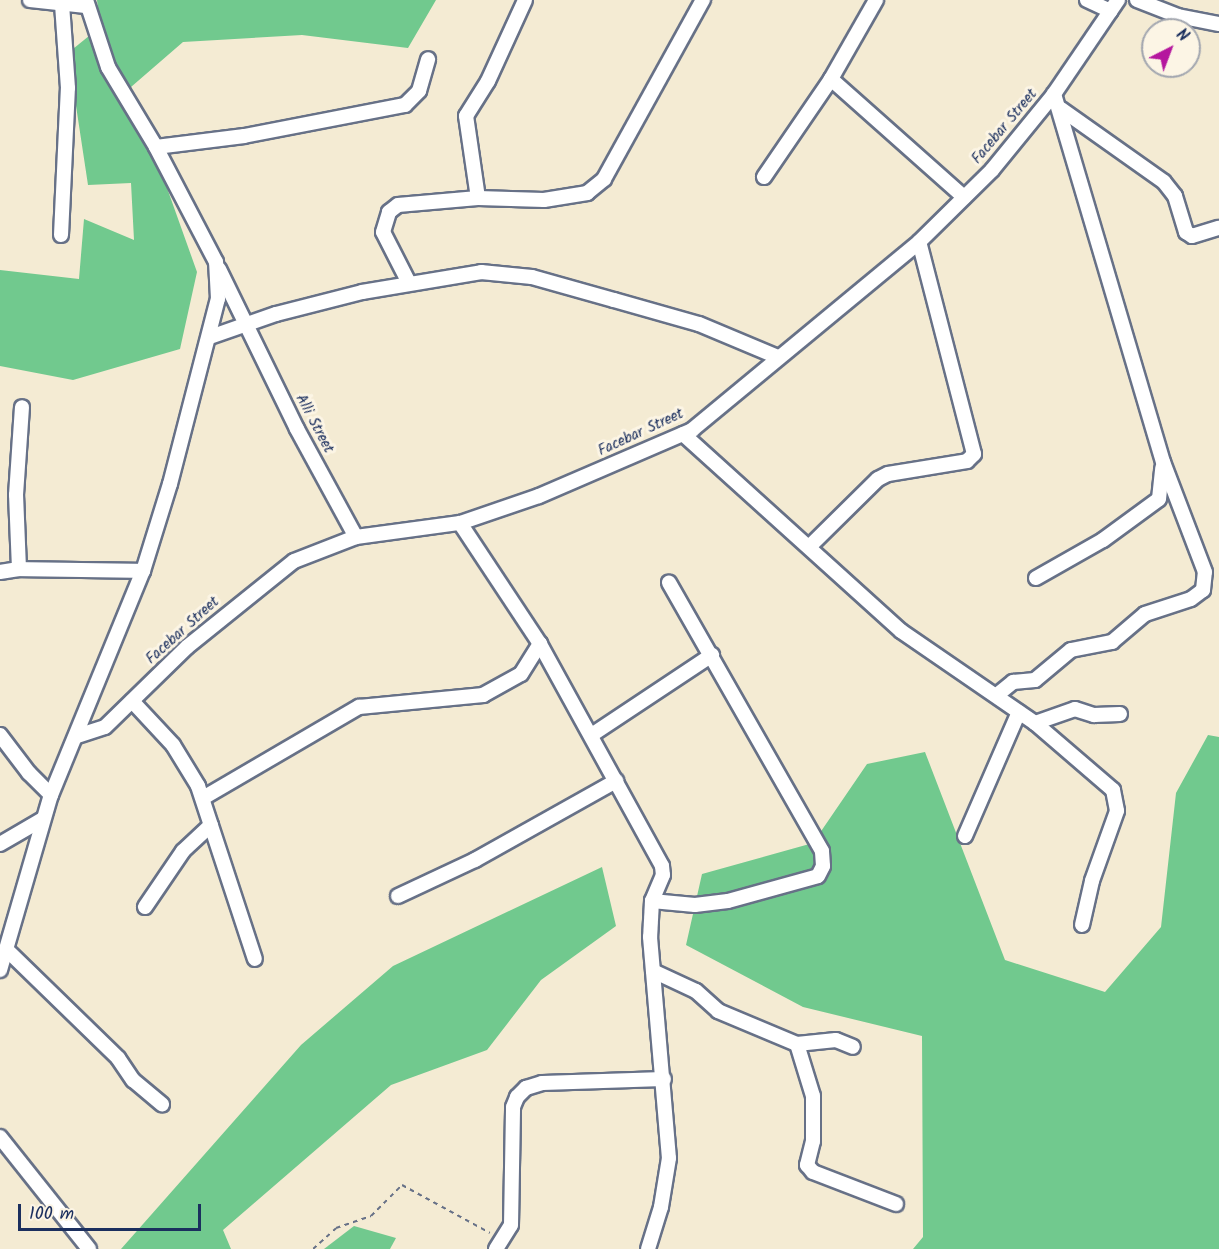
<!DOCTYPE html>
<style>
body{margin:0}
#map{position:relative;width:1219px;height:1249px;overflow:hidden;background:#f4ebd3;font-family:Kalam,sans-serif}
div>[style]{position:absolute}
.green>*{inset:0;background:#71c98e}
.path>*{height:2px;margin-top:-1px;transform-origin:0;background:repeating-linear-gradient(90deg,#677187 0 4.5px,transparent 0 9px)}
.roads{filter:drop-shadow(2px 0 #677187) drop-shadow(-2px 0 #677187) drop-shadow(0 2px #677187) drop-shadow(0 -2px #677187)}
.minor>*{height:14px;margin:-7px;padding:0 7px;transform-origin:7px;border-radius:7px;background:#fff}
span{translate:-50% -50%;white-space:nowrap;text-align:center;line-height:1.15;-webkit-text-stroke:6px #fcf5e5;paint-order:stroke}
.street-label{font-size:15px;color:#1b2f5e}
.north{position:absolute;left:1141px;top:18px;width:60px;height:60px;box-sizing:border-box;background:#fcf5e5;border:2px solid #a2a6af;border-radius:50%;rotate:42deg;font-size:16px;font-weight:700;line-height:24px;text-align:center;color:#1b2f5e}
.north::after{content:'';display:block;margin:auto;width:21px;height:27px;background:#b5179e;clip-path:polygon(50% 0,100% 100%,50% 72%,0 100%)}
.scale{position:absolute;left:18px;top:1204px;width:183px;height:27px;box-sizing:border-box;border:3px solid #1b2f5e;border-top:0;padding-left:8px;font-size:18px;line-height:21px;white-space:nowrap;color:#1b2f5e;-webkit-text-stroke:4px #fcf5e5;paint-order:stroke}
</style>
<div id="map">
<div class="green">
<div style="clip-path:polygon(97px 0,436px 0,408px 48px,302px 35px,183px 42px,131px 87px,197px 272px,180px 349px,73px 380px,0 366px,0 270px,79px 279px,84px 219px,134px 240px,131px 183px,88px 185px,68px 53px,100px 27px)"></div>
<div style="clip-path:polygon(1208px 735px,1219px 737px,1219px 1249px,913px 1249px,923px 1237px,922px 1036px,803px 1007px,686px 945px,702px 874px,813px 843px,867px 764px,925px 752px,1005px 960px,1105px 992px,1161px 927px,1176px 793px)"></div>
<div style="clip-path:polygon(602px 867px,616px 926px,541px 980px,487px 1050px,391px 1085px,223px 1230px,231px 1249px,121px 1249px,301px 1045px,393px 966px)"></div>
<div style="clip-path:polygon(354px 1226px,396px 1238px,390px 1249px,324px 1249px)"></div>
</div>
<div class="path">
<div style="left:313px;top:1249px;width:31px;rotate:-42deg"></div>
<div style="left:336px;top:1228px;width:37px;rotate:-19deg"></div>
<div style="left:371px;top:1216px;width:44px;rotate:-45deg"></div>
<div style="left:402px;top:1185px;width:100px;rotate:28.6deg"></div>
</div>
<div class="roads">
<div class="minor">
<div style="left:30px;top:0;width:56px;rotate:6.1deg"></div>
<div style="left:1087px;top:0;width:26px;rotate:25deg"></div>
<div style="left:1137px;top:0;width:44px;rotate:21.3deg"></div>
<div style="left:1178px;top:16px;width:42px;rotate:11deg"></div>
<div style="left:831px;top:79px;width:178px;rotate:41.6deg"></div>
<div style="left:1061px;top:109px;width:126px;rotate:35.3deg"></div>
<div style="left:1164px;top:182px;width:18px;rotate:52deg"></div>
<div style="left:1175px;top:196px;width:38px;rotate:73deg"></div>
<div style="left:1186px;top:232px;width:7px;rotate:34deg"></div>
<div style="left:1192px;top:236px;width:28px;rotate:-17deg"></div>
<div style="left:156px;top:147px;width:89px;rotate:-7.1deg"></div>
<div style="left:244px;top:136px;width:164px;rotate:-10.9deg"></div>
<div style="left:405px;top:105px;width:20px;rotate:-45deg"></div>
<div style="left:419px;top:91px;width:33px;rotate:-74deg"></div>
<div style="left:764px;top:177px;width:119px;rotate:-55.6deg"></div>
<div style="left:831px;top:79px;width:91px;rotate:-60.3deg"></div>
<div style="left:478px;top:198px;width:83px;rotate:-98.3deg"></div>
<div style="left:466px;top:116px;width:41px;rotate:-57.8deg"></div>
<div style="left:488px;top:81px;width:89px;rotate:-65.4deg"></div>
<div style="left:61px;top:235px;width:147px;rotate:-87.3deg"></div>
<div style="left:68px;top:88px;width:83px;rotate:-94.1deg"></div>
<div style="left:219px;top:269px;width:178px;rotate:64deg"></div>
<div style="left:297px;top:429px;width:123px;rotate:61.4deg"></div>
<div style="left:409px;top:283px;width:57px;rotate:-117deg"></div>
<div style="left:383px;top:232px;width:21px;rotate:-73deg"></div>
<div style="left:389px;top:212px;width:11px;rotate:-38deg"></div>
<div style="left:398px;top:205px;width:80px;rotate:-5deg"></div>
<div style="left:478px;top:198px;width:66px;rotate:1.7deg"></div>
<div style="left:544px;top:200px;width:44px;rotate:-9.2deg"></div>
<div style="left:587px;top:193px;width:22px;rotate:-39deg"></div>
<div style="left:604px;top:179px;width:205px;rotate:-61.1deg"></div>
<div style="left:210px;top:337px;width:70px;rotate:-19.2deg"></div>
<div style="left:276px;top:314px;width:89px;rotate:-14.3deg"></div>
<div style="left:362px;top:292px;width:121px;rotate:-9.5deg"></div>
<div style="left:481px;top:272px;width:51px;rotate:5.6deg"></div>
<div style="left:532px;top:277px;width:85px;rotate:15.7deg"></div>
<div style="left:614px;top:300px;width:88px;rotate:15.8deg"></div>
<div style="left:699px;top:324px;width:86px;rotate:22.7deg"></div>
<div style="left:683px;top:434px;width:294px;rotate:42.1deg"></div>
<div style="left:901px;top:631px;width:163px;rotate:34.5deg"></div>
<div style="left:1035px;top:723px;width:103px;rotate:40.7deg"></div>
<div style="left:1113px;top:790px;width:21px;rotate:79deg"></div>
<div style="left:1117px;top:811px;width:74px;rotate:109.7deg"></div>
<div style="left:1092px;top:881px;width:45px;rotate:102.8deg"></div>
<div style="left:460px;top:523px;width:145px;rotate:56.5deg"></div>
<div style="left:540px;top:644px;width:253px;rotate:61.2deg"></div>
<div style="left:662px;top:866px;width:9px;rotate:84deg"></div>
<div style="left:663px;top:875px;width:28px;rotate:113deg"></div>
<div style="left:652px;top:901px;width:36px;rotate:93deg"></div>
<div style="left:650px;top:937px;width:222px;rotate:85.1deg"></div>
<div style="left:669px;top:1158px;width:50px;rotate:99.3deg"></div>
<div style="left:661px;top:1207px;width:44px;rotate:107.2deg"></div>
<div style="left:810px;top:546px;width:95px;rotate:-44.6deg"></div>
<div style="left:878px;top:479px;width:11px;rotate:-27deg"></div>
<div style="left:888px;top:474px;width:80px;rotate:-9.3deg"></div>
<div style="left:967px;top:461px;width:10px;rotate:-45deg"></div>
<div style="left:974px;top:454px;width:219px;rotate:-104.5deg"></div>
<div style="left:19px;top:569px;width:74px;rotate:-92.3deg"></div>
<div style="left:16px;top:495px;width:88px;rotate:-86.1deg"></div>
<div style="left:0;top:572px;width:19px;rotate:-9deg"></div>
<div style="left:19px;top:569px;width:124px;rotate:0.9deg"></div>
<div style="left:1036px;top:578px;width:77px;rotate:-29.6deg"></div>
<div style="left:1103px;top:540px;width:69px;rotate:-36.2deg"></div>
<div style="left:1159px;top:499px;width:31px;rotate:-84deg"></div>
<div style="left:997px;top:695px;width:21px;rotate:-39deg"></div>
<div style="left:1013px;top:682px;width:22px;rotate:-5deg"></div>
<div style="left:1035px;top:680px;width:47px;rotate:-39.8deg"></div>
<div style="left:1071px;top:650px;width:42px;rotate:-11deg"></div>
<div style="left:1112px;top:642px;width:43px;rotate:-40.3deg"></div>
<div style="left:1145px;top:614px;width:48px;rotate:-18.1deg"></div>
<div style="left:1191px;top:599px;width:15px;rotate:-37deg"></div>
<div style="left:1203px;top:590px;width:18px;rotate:-84deg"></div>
<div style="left:1205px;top:572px;width:118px;rotate:-110.9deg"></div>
<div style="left:1163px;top:462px;width:384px;rotate:-106.5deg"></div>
<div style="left:132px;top:701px;width:60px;rotate:47deg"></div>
<div style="left:173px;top:745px;width:48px;rotate:58.6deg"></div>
<div style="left:198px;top:786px;width:182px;rotate:71.8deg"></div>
<div style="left:1035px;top:723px;width:42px;rotate:-19.3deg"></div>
<div style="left:1075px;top:709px;width:20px;rotate:18deg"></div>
<div style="left:1094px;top:715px;width:26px;rotate:-2deg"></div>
<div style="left:593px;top:734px;width:143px;rotate:-33.6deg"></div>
<div style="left:0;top:735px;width:48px;rotate:52.7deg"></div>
<div style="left:29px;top:773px;width:31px;rotate:45deg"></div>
<div style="left:77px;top:736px;width:29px;rotate:-18deg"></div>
<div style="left:105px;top:727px;width:115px;rotate:-44.3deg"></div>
<div style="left:187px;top:647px;width:137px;rotate:-38.8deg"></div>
<div style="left:294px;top:561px;width:66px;rotate:-21.2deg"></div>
<div style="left:356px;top:537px;width:105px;rotate:-7.7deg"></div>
<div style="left:460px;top:523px;width:83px;rotate:-18.9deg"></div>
<div style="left:539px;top:496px;width:167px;rotate:-23.3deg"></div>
<div style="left:692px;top:430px;width:295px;rotate:-39.6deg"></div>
<div style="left:919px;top:242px;width:103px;rotate:-44.6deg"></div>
<div style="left:992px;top:170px;width:98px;rotate:-50.8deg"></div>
<div style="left:1054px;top:94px;width:114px;rotate:-55.8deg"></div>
<div style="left:203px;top:798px;width:181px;rotate:-30.3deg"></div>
<div style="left:359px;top:707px;width:125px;rotate:-5.5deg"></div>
<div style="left:483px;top:695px;width:43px;rotate:-28.9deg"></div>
<div style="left:521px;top:674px;width:36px;rotate:-58deg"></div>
<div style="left:965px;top:836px;width:135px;rotate:-66.5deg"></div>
<div style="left:0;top:844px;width:50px;rotate:-30.2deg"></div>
<div style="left:398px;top:896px;width:85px;rotate:-25.1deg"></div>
<div style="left:475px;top:860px;width:162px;rotate:-29.3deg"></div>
<div style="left:652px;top:901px;width:43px;rotate:5.3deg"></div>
<div style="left:695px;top:905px;width:33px;rotate:-7deg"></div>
<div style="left:728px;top:901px;width:93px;rotate:-15.5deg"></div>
<div style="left:818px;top:876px;width:11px;rotate:-63deg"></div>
<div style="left:823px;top:866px;width:15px;rotate:-94deg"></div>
<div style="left:822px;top:851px;width:309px;rotate:-119.7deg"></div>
<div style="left:145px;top:907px;width:68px;rotate:-55.8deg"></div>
<div style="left:183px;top:851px;width:38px;rotate:-43deg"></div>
<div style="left:7px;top:950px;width:155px;rotate:44.2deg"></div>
<div style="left:118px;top:1058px;width:27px;rotate:56deg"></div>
<div style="left:133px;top:1080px;width:38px;rotate:40deg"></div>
<div style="left:0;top:970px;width:182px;rotate:-73.8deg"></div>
<div style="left:51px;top:795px;width:242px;rotate:-67.7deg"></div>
<div style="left:143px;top:571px;width:91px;rotate:-72.8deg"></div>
<div style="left:170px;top:484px;width:191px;rotate:-75.5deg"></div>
<div style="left:218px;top:299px;width:37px;rotate:-93deg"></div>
<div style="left:216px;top:262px;width:130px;rotate:-117.6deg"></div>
<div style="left:156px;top:147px;width:93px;rotate:-121deg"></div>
<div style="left:108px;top:67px;width:71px;rotate:-108.2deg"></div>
<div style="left:653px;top:971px;width:47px;rotate:24.9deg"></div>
<div style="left:696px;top:991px;width:30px;rotate:42deg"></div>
<div style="left:718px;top:1011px;width:86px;rotate:22.7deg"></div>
<div style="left:797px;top:1044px;width:54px;rotate:72.9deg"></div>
<div style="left:813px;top:1096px;width:45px;rotate:90deg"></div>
<div style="left:813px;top:1141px;width:25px;rotate:104deg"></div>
<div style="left:807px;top:1165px;width:9px;rotate:49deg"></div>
<div style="left:813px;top:1172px;width:89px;rotate:21.1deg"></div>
<div style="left:797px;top:1044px;width:39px;rotate:-6deg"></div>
<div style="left:836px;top:1040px;width:18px;rotate:22deg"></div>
<div style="left:0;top:1137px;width:143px;rotate:51.5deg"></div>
<div style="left:496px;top:1249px;width:28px;rotate:-58deg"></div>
<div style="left:511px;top:1225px;width:118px;rotate:-89deg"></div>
<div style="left:513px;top:1107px;width:11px;rotate:-68deg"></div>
<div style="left:517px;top:1097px;width:13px;rotate:-45deg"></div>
<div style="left:526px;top:1088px;width:17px;rotate:-17deg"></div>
<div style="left:542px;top:1083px;width:122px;rotate:-1.9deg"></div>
</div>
</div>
<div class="street-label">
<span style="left:1005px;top:127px;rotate:-50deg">Facebar Street</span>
<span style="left:314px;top:424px;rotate:62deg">Alli Street</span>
<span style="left:641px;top:433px;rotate:-25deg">Facebar Street</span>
<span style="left:183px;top:631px;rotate:-42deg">Facebar Street</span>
</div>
<div class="north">N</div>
<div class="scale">100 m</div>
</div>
